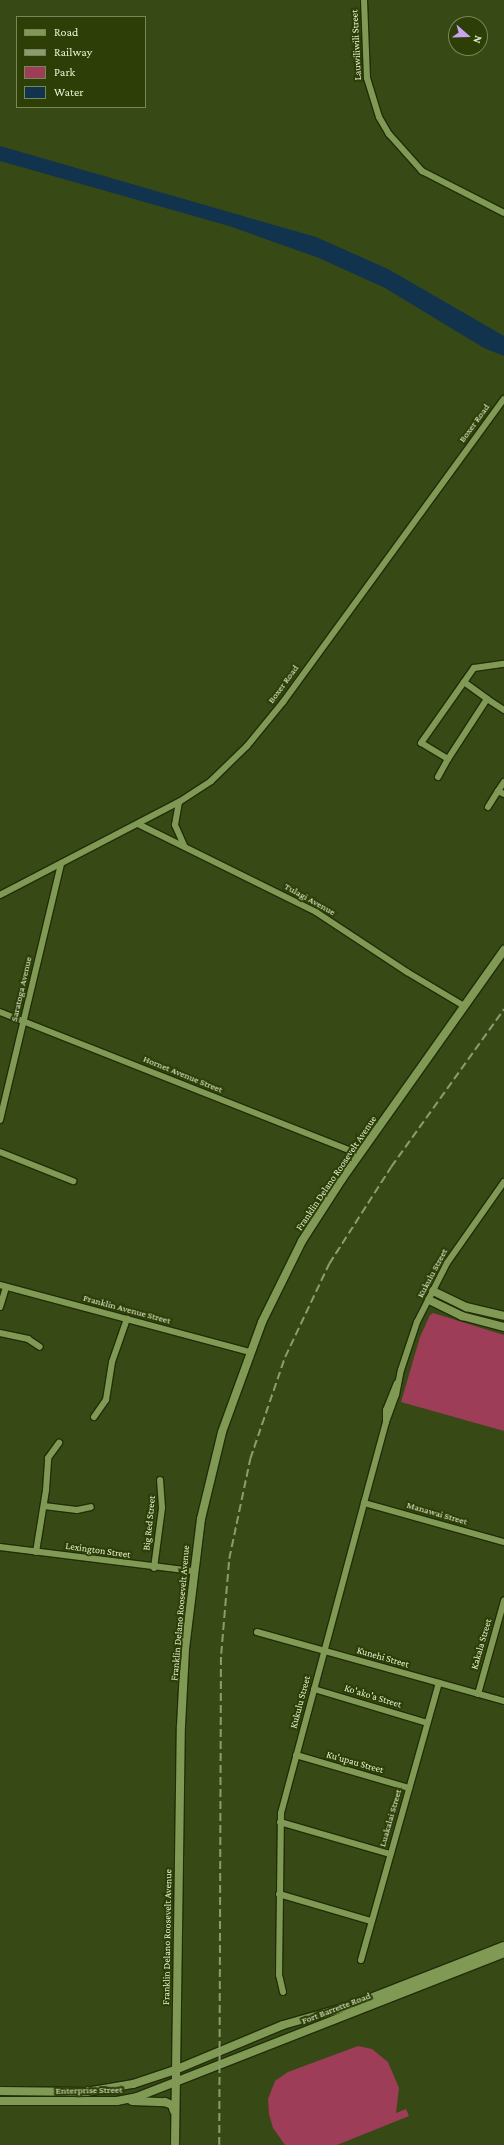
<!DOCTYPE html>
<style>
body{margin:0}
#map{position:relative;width:504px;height:2145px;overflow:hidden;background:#374915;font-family:"Crimson Pro",serif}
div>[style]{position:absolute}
.green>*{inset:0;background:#9d3d58}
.water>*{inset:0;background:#12334e}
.roads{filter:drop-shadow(1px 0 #212d09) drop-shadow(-1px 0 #212d09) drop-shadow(0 1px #212d09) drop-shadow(0 -1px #212d09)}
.street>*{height:6px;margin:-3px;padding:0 3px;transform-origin:3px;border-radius:3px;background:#809a55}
.secondary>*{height:8px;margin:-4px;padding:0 4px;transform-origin:4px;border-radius:4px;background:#809a55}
.rail>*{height:1.5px;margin-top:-0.75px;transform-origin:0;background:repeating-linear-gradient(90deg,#8c9c71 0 8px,transparent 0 12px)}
span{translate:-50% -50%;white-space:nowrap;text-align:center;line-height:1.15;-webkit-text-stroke:4px #2d3e07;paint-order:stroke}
.street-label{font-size:10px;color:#e5f4d1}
.legend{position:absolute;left:16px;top:16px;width:130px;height:92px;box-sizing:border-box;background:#2d3e07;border:1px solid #778758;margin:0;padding:5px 7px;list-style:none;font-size:12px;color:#e5f4d1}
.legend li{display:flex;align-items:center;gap:8px;height:20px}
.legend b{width:20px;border:1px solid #778758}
.north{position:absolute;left:448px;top:16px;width:40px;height:40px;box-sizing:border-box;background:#2d3e07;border:1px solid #778758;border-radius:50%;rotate:110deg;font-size:11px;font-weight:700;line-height:16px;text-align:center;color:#e5f4d1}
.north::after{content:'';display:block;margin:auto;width:14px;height:18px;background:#c8a5ef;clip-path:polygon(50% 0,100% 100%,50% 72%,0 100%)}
</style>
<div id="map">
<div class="green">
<div style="clip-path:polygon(433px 1313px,504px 1335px,504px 1431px,401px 1402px,420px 1337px,430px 1315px)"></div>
<div style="clip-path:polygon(358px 2046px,372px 2049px,388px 2062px,399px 2088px,396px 2113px,406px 2109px,409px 2116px,337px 2145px,285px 2145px,273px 2128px,269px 2114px,268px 2099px,275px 2081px,288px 2072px)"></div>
</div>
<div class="water">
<div style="clip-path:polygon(0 146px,316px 237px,388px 269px,504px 336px,504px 356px,484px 348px,385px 288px,319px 258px,229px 226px,0 161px)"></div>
</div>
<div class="roads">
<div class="street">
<div style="left:364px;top:0;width:78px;rotate:87.8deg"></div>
<div style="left:367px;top:78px;width:41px;rotate:72.9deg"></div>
<div style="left:379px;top:117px;width:20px;rotate:60deg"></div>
<div style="left:389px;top:134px;width:50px;rotate:48.3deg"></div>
<div style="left:422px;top:171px;width:92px;rotate:27.1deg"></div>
<div style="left:464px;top:682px;width:29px;rotate:36deg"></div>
<div style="left:504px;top:710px;width:20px;rotate:-147deg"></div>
<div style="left:487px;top:699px;width:72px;rotate:123deg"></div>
<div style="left:448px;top:759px;width:31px;rotate:-149deg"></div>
<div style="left:421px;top:743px;width:92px;rotate:-54.8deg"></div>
<div style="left:474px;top:668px;width:30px;rotate:-8deg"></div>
<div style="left:438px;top:777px;width:21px;rotate:-61deg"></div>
<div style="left:504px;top:782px;width:11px;rotate:124deg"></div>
<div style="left:498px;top:791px;width:7px;rotate:27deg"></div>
<div style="left:179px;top:802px;width:23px;rotate:100deg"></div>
<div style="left:175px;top:825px;width:22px;rotate:66deg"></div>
<div style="left:488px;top:807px;width:19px;rotate:-58deg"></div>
<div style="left:138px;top:824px;width:199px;rotate:26.3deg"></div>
<div style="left:316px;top:912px;width:109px;rotate:33.4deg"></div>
<div style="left:407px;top:972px;width:66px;rotate:30.8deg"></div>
<div style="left:0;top:895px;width:202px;rotate:-27.5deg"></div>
<div style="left:179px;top:802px;width:38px;rotate:-33deg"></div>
<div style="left:211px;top:781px;width:50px;rotate:-44.2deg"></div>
<div style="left:247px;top:746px;width:57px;rotate:-50.7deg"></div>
<div style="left:283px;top:702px;width:375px;rotate:-53.9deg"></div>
<div style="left:0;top:1012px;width:385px;rotate:21.6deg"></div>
<div style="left:0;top:1120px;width:264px;rotate:-76.6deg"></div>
<div style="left:0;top:1152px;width:79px;rotate:21.7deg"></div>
<div style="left:0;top:1285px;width:259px;rotate:15deg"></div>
<div style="left:0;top:1307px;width:21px;rotate:-73deg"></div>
<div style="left:0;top:1333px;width:29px;rotate:12deg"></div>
<div style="left:28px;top:1339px;width:14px;rotate:34deg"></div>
<div style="left:94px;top:1417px;width:21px;rotate:-55deg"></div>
<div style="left:106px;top:1400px;width:38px;rotate:-81deg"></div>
<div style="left:112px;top:1362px;width:46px;rotate:-70.8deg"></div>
<div style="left:386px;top:1422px;width:12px;rotate:-90deg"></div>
<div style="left:386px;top:1410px;width:29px;rotate:-68deg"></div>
<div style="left:364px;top:1503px;width:145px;rotate:15.6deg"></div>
<div style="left:44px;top:1506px;width:33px;rotate:7deg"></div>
<div style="left:77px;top:1510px;width:14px;rotate:-12deg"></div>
<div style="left:0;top:1547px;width:194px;rotate:7.1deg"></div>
<div style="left:36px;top:1552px;width:63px;rotate:-80.8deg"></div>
<div style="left:46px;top:1490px;width:32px;rotate:-86deg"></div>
<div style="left:48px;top:1458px;width:19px;rotate:-54deg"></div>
<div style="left:154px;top:1568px;width:61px;rotate:-82.4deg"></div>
<div style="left:162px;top:1508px;width:28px;rotate:-94deg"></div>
<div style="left:257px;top:1632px;width:256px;rotate:15.6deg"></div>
<div style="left:314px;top:1689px;width:118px;rotate:16.7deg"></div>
<div style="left:478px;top:1694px;width:97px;rotate:-74.4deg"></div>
<div style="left:296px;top:1755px;width:118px;rotate:16.3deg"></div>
<div style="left:280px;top:1822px;width:115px;rotate:16.2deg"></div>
<div style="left:279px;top:1894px;width:96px;rotate:16.4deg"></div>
<div style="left:361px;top:1960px;width:288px;rotate:-74.3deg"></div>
<div style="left:283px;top:1992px;width:17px;rotate:-103deg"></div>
<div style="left:279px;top:1975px;width:162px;rotate:-89.3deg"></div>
<div style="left:281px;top:1813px;width:321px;rotate:-75deg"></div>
<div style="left:364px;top:1503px;width:84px;rotate:-74.8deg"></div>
<div style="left:386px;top:1422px;width:29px;rotate:-70deg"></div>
<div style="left:396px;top:1395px;width:25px;rotate:-79deg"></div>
<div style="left:401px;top:1370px;width:51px;rotate:-71.6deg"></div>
<div style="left:417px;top:1322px;width:66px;rotate:-63deg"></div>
<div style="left:447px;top:1263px;width:99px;rotate:-54.9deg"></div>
</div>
<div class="secondary">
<div style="left:433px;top:1291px;width:37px;rotate:26deg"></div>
<div style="left:466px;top:1307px;width:39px;rotate:13deg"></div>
<div style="left:429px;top:1300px;width:37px;rotate:26deg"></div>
<div style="left:462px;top:1316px;width:43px;rotate:14.7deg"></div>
<div style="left:0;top:2091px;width:86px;rotate:0.7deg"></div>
<div style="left:86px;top:2092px;width:48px;rotate:-9.7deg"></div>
<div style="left:133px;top:2084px;width:44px;rotate:-18.4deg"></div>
<div style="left:175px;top:2070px;width:117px;rotate:-22.6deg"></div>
<div style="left:283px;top:2025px;width:70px;rotate:-15.8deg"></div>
<div style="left:350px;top:2006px;width:165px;rotate:-21.3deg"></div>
<div style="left:0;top:2101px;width:117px"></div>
<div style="left:117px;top:2101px;width:20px;rotate:-11deg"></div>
<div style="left:137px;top:2097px;width:394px;rotate:-21.4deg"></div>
<div style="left:132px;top:2101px;width:33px;rotate:2deg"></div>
<div style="left:165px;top:2102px;width:8px;rotate:23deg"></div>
<div style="left:172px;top:2105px;width:6px;rotate:72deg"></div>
<div style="left:175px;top:2145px;width:419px;rotate:-89.2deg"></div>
<div style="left:181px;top:1726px;width:77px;rotate:-87deg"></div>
<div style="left:185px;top:1649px;width:131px;rotate:-83deg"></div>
<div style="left:201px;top:1519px;width:89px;rotate:-76.4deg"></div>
<div style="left:222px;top:1432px;width:117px;rotate:-70deg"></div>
<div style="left:262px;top:1322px;width:90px;rotate:-63.7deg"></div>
<div style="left:302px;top:1241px;width:74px;rotate:-57.2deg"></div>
<div style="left:342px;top:1179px;width:281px;rotate:-54.7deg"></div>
</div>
</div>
<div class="rail">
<div style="left:219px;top:2145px;width:491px;rotate:-89.8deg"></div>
<div style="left:221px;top:1654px;width:95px;rotate:-85.2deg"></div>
<div style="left:229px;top:1559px;width:102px;rotate:-78.1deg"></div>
<div style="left:250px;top:1459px;width:108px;rotate:-71.1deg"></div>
<div style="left:285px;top:1357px;width:103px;rotate:-64.7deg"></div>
<div style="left:329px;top:1264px;width:115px;rotate:-57.4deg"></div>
<div style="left:391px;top:1167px;width:194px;rotate:-54.4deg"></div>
</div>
<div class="street-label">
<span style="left:356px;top:45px;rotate:-93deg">Lauwiliwili Street</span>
<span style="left:474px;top:423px;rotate:-54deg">Boxer Road</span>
<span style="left:283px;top:684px;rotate:-54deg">Boxer Road</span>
<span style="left:310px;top:899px;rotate:29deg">Tulagi Avenue</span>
<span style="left:21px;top:989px;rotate:-77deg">Saratoga Avenue</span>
<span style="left:183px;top:1074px;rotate:22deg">Hornet Avenue Street</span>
<span style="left:336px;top:1173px;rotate:-56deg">Franklin Delano Roosevelt Avenue</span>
<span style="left:432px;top:1273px;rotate:-62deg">Kukulu Street</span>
<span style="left:127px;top:1309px;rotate:15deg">Franklin Avenue Street</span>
<span style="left:437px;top:1513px;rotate:16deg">Manawai Street</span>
<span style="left:149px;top:1523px;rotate:-84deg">Big Red Street</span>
<span style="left:98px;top:1550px;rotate:8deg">Lexington Street</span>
<span style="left:180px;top:1613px;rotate:-85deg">Franklin Delano Roosevelt Avenue</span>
<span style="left:481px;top:1644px;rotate:-74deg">Kakala Street</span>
<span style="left:383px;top:1657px;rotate:16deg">Kunehi Street</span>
<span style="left:373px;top:1696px;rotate:17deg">Ko'ako'a Street</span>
<span style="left:300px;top:1702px;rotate:-75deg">Kukulu Street</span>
<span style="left:355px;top:1762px;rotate:16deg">Ku'upau Street</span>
<span style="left:390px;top:1818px;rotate:-74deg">Luakalai Street</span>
<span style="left:167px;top:1937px;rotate:-89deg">Franklin Delano Roosevelt Avenue</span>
<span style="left:336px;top:2008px;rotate:-21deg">Fort Barrette Road</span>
<span style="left:89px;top:2090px;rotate:-1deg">Enterprise Street</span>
</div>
<ul class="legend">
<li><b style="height:5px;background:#809a55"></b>Road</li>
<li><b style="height:5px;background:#8c9c71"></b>Railway</li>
<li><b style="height:11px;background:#9d3d58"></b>Park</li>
<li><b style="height:11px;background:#12334e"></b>Water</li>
</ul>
<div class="north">N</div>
</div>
